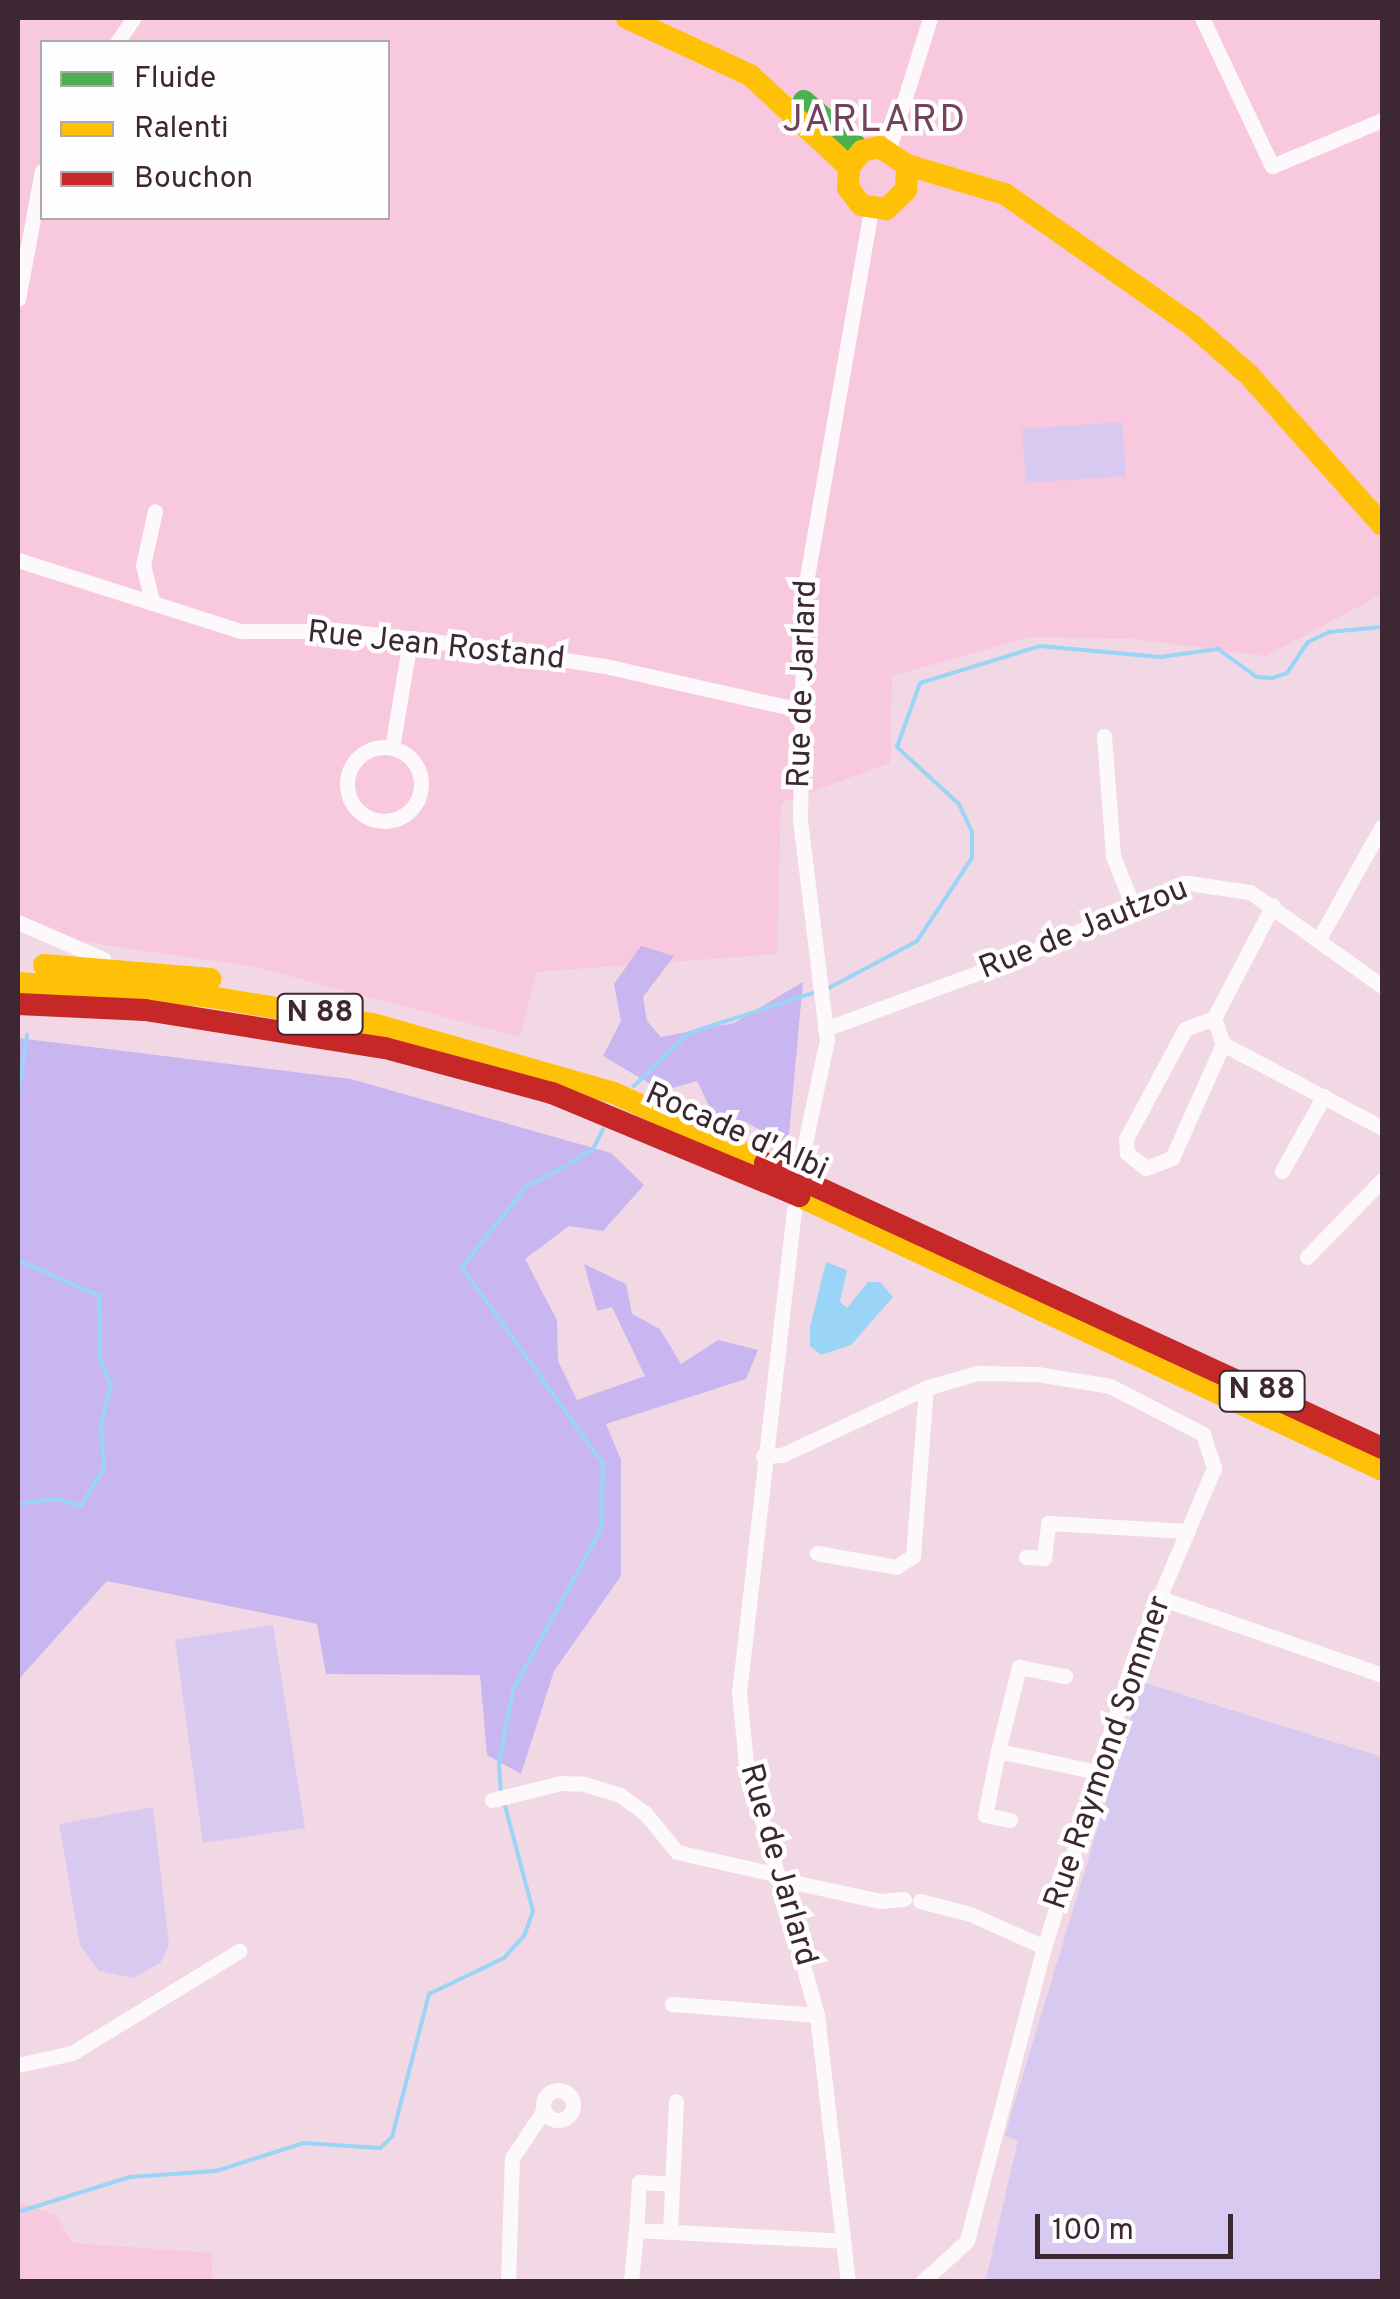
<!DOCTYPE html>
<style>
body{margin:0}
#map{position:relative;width:1400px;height:2299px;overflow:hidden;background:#f2d8e4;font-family:Overpass,sans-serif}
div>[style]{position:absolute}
.built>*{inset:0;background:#f7c8de}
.green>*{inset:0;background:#d8c9f0}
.forest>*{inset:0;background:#c9b6f0}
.water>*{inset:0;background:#9ad4f6}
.stream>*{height:4px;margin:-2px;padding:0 2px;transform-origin:2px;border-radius:2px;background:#9ad4f6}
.street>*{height:15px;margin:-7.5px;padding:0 7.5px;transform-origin:7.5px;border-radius:7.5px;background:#fdf9fb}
.street>.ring{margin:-7.5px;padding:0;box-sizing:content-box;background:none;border:15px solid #fdf9fb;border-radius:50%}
.fast>*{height:22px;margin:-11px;padding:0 11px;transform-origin:11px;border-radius:11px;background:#4caf50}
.slow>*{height:22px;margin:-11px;padding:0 11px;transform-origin:11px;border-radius:11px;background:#ffc107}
.jam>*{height:22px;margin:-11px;padding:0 11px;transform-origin:11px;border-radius:11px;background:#c62828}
span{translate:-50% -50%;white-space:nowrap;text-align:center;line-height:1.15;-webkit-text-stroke:9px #fefefe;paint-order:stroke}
.shield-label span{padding:2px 8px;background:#fefefe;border:2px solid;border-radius:8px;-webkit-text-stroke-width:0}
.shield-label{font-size:30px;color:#3d2732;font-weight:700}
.street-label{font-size:32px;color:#3d2732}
.quarter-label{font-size:38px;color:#73435b;letter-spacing:2.5px}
.frame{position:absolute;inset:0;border:20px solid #3d2732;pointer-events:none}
.legend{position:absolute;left:40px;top:40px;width:350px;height:180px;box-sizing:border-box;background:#fefefe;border:2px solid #b1a8ac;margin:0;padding:12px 18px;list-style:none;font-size:30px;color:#3d2732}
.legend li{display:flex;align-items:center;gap:20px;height:50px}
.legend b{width:50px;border:2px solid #b1a8ac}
.scale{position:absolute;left:1035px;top:2214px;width:198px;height:45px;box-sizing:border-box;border:5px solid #3d2732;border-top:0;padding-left:12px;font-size:30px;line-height:35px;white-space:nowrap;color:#3d2732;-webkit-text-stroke:8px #fefefe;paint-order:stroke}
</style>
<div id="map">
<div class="built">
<div style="clip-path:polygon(evenodd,18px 18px,1382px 18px,1382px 594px,1266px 656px,1132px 639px,1030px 637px,892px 676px,890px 763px,781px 803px,777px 954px,536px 972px,520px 1037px,255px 967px,78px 941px,18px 919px,18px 18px,42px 42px,388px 42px,388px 218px,42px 218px,42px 42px)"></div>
<div style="clip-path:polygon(18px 2202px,56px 2215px,73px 2243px,213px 2253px,211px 2281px,18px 2281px)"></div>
</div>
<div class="green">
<div style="clip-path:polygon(1122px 422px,1126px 476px,1026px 483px,1022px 429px)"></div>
<div style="clip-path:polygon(273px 1625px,305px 1828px,203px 1843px,175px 1640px)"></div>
<div style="clip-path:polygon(1142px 1682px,1382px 1757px,1382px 2281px,986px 2279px,1018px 2140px,1005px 2136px,1009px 2121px)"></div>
<div style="clip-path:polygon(153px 1807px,169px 1944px,161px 1962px,134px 1978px,99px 1971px,80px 1945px,59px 1824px)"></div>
</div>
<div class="forest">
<div style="clip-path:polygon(641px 946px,674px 956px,643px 997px,647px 1021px,661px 1037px,734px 1023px,803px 982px,788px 1146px,746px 1122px,713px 1114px,697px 1081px,662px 1091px,603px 1056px,621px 1021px,614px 984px)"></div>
<div style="clip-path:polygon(18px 1038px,351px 1079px,611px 1153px,644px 1185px,603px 1231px,569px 1226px,525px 1259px,557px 1320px,558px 1361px,577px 1400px,645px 1376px,612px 1307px,597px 1311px,584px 1264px,626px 1284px,632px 1314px,660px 1329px,681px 1364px,718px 1340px,758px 1350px,746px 1379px,606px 1424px,621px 1460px,621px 1576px,554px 1671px,521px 1774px,487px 1755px,480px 1675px,326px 1674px,317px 1624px,107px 1581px,18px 1680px)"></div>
</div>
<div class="water">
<div style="clip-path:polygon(826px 1262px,847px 1270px,840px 1302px,847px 1308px,868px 1282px,880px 1282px,893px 1297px,851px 1345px,821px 1355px,810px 1346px,810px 1327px)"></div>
</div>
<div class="stream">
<div style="left:825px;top:990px;width:104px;rotate:-28deg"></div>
<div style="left:917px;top:941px;width:100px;rotate:-56.5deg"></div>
<div style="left:972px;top:858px;width:26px;rotate:-90deg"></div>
<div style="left:972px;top:832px;width:31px;rotate:-115deg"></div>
<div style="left:959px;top:804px;width:84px;rotate:-137.4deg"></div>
<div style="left:897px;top:747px;width:68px;rotate:-70.2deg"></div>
<div style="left:920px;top:683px;width:126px;rotate:-17.1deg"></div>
<div style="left:1040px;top:646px;width:121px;rotate:5.2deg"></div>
<div style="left:1160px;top:657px;width:59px;rotate:-7.9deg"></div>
<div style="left:1218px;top:649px;width:48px;rotate:35.7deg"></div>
<div style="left:1257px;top:677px;width:15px;rotate:4deg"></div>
<div style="left:1272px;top:678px;width:16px;rotate:-18deg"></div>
<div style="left:1287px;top:673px;width:37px;rotate:-56deg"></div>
<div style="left:1308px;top:642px;width:23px;rotate:-25deg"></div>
<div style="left:1329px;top:632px;width:53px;rotate:-5.4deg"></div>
<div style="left:634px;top:1086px;width:76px;rotate:-43.9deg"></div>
<div style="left:689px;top:1033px;width:133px;rotate:-17.9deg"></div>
<div style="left:18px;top:1097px;width:63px;rotate:-81.7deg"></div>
<div style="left:570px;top:1163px;width:27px;rotate:-31deg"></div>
<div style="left:593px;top:1149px;width:22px;rotate:-63deg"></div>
<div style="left:18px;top:1260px;width:89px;rotate:24deg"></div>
<div style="left:99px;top:1296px;width:63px;rotate:89.1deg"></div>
<div style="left:100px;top:1359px;width:29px;rotate:68deg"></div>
<div style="left:111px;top:1386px;width:38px;rotate:105deg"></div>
<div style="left:101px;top:1423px;width:45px;rotate:86.2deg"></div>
<div style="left:104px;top:1468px;width:44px;rotate:121.2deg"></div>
<div style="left:81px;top:1506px;width:26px;rotate:-164deg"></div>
<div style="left:56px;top:1499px;width:38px;rotate:173deg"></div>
<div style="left:501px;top:1793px;width:32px;rotate:-94deg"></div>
<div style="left:499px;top:1761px;width:72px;rotate:-78.8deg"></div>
<div style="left:513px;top:1690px;width:183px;rotate:-61.3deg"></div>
<div style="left:601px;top:1529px;width:65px;rotate:-88.2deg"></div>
<div style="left:603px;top:1464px;width:242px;rotate:-125.6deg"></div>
<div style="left:462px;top:1267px;width:104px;rotate:-51.3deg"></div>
<div style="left:527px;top:1186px;width:42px;rotate:-27.2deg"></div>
<div style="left:18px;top:2212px;width:117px;rotate:-17.4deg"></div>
<div style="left:130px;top:2177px;width:86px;rotate:-4deg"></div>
<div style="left:216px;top:2171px;width:92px;rotate:-17.7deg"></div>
<div style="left:304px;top:2143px;width:76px;rotate:3.8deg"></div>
<div style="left:380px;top:2148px;width:16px;rotate:-43deg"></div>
<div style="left:392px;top:2137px;width:148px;rotate:-75.5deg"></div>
<div style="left:429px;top:1994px;width:83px;rotate:-25.6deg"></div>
<div style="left:504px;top:1958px;width:30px;rotate:-48deg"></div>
<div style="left:524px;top:1936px;width:27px;rotate:-70deg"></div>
<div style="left:533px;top:1911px;width:113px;rotate:-104.9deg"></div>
</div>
<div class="street">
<div style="left:1202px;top:18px;width:164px;rotate:64.7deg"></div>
<div style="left:1272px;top:166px;width:119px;rotate:-22.7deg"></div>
<div style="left:117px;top:42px;width:29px;rotate:-55deg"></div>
<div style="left:889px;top:149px;width:137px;rotate:-72.6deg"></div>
<div style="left:18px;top:299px;width:130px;rotate:-79.4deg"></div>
<div style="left:18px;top:560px;width:234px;rotate:17.7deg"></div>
<div style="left:241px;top:631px;width:105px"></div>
<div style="left:346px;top:631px;width:121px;rotate:6.7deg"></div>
<div style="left:466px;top:645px;width:141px;rotate:8.6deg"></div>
<div style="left:605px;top:666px;width:201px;rotate:12.7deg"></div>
<div style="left:152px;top:601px;width:37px;rotate:-104deg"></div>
<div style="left:143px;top:565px;width:55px;rotate:-77.5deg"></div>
<div style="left:1104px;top:736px;width:120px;rotate:85.7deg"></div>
<div style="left:1113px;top:856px;width:54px;rotate:68.2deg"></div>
<div class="ring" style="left:347px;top:747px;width:59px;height:59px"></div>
<div style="left:392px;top:748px;width:109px;rotate:-80.5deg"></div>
<div style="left:18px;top:922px;width:93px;rotate:23.5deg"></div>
<div style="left:1320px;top:937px;width:127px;rotate:-60.8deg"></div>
<div style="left:1214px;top:1018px;width:28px;rotate:71deg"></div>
<div style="left:1223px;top:1044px;width:125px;rotate:114.1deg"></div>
<div style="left:1172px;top:1158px;width:28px;rotate:159deg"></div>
<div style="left:1146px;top:1168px;width:24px;rotate:-142deg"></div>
<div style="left:1127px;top:1153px;width:14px;rotate:-94deg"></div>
<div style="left:1126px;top:1139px;width:125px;rotate:-61.8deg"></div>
<div style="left:1185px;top:1029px;width:31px;rotate:-21deg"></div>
<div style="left:1214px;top:1018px;width:127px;rotate:-62.4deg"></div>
<div style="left:825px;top:1029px;width:200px;rotate:-20.2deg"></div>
<div style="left:1013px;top:960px;width:191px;rotate:-23.7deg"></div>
<div style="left:1188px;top:883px;width:63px;rotate:8.3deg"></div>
<div style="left:1250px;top:892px;width:162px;rotate:35.5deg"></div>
<div style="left:1223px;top:1044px;width:180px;rotate:27.8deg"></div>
<div style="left:801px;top:1161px;width:124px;rotate:-77.9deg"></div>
<div style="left:827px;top:1040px;width:223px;rotate:-97deg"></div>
<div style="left:800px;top:819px;width:225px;rotate:-89deg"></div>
<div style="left:804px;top:594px;width:391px;rotate:-80.1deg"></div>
<div style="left:1282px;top:1171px;width:86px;rotate:-60.8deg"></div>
<div style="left:794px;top:1210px;width:485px;rotate:96.5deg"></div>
<div style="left:739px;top:1692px;width:72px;rotate:84.4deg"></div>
<div style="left:746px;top:1764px;width:261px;rotate:74.2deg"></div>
<div style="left:817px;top:2015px;width:269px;rotate:83.4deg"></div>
<div style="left:1307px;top:1257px;width:107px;rotate:-45.8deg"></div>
<div style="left:763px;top:1456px;width:19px;rotate:-3deg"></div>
<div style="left:782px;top:1455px;width:159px;rotate:-25deg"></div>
<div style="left:926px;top:1388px;width:53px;rotate:-16.4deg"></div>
<div style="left:977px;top:1373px;width:60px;rotate:1deg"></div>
<div style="left:1037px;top:1374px;width:74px;rotate:9.3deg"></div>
<div style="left:1110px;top:1386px;width:105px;rotate:27.3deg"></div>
<div style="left:1203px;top:1434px;width:36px;rotate:72deg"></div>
<div style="left:1214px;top:1468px;width:205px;rotate:112.9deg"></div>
<div style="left:1134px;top:1657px;width:304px;rotate:107.2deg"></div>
<div style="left:1044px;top:1947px;width:304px;rotate:104.7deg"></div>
<div style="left:967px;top:2241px;width:61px;rotate:137.7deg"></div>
<div style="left:817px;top:1553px;width:80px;rotate:10deg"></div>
<div style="left:896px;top:1567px;width:20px;rotate:-33deg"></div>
<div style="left:913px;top:1556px;width:169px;rotate:-85.6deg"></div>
<div style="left:1026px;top:1557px;width:18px;rotate:3deg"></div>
<div style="left:1044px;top:1558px;width:35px;rotate:-83deg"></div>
<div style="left:1048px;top:1523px;width:140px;rotate:3.3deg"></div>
<div style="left:1160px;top:1598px;width:235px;rotate:19.1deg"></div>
<div style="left:998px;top:1751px;width:87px;rotate:-76deg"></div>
<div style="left:1019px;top:1667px;width:47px;rotate:11.1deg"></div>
<div style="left:492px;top:1800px;width:71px;rotate:-13.8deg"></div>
<div style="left:561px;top:1783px;width:23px;rotate:2deg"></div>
<div style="left:584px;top:1784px;width:38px;rotate:17deg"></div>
<div style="left:620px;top:1795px;width:31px;rotate:36deg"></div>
<div style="left:645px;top:1813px;width:50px;rotate:50.6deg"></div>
<div style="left:677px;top:1852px;width:104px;rotate:12.8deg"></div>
<div style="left:1010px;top:1820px;width:25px;rotate:-169deg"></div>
<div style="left:985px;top:1815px;width:65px;rotate:-78.5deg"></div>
<div style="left:998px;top:1751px;width:102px;rotate:11.9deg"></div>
<div style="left:779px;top:1879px;width:103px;rotate:12.3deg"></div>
<div style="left:880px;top:1901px;width:24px;rotate:-5deg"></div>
<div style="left:920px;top:1901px;width:52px;rotate:14.6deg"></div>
<div style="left:970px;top:1914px;width:81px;rotate:24deg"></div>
<div style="left:672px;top:2004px;width:145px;rotate:4.3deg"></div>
<div style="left:18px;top:2065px;width:55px;rotate:-12.5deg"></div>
<div style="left:72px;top:2053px;width:196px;rotate:-31.4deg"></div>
<div class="ring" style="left:543px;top:2090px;width:15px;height:15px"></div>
<div style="left:636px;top:2230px;width:48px;rotate:-86.4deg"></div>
<div style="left:639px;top:2182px;width:33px;rotate:3deg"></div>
<div style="left:670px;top:2232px;width:131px;rotate:-87.4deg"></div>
<div style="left:508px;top:2282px;width:124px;rotate:-88.2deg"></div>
<div style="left:512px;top:2158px;width:58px;rotate:-56.3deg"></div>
<div style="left:631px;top:2282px;width:52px;rotate:-84.5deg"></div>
<div style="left:636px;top:2230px;width:207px;rotate:3deg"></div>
</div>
<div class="fast">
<div style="left:804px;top:101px;width:77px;rotate:40.8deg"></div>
</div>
<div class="slow">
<div style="left:627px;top:18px;width:136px;rotate:24.9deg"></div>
<div style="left:750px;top:75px;width:135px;rotate:42.9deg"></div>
<div style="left:907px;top:165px;width:25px;rotate:92deg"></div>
<div style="left:906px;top:190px;width:28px;rotate:136deg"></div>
<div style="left:886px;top:209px;width:25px;rotate:-171deg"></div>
<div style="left:861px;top:205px;width:21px;rotate:-127deg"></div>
<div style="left:848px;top:188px;width:21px;rotate:-87deg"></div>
<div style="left:849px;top:167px;width:21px;rotate:-51deg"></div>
<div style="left:862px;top:151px;width:18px;rotate:-13deg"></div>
<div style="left:880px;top:147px;width:32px;rotate:34deg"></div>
<div style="left:907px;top:165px;width:102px;rotate:16.5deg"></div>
<div style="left:1005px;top:194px;width:227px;rotate:35deg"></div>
<div style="left:1191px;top:324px;width:77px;rotate:41.3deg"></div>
<div style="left:1249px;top:375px;width:200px;rotate:48.4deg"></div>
<div style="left:44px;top:965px;width:167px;rotate:4.8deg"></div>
<div style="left:18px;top:983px;width:187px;rotate:4deg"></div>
<div style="left:205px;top:996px;width:170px;rotate:9.5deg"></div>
<div style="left:373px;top:1024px;width:251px;rotate:16deg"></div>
<div style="left:614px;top:1093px;width:166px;rotate:24.9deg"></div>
<div style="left:799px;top:1196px;width:644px;rotate:25.17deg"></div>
</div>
<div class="jam">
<div style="left:18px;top:1004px;width:127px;rotate:2.7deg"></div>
<div style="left:145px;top:1010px;width:243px;rotate:9deg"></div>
<div style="left:385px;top:1048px;width:173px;rotate:15.1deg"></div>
<div style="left:552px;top:1093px;width:268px;rotate:22.6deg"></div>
<div style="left:765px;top:1163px;width:680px;rotate:24.79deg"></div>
</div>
<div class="shield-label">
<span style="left:320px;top:1014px">N 88</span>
<span style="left:1262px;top:1391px">N 88</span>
</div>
<div class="street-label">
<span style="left:436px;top:647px;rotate:6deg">Rue Jean Rostand</span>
<span style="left:804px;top:684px;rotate:-88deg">Rue de Jarlard</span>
<span style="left:1084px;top:930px;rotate:-22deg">Rue de Jautzou</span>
<span style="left:736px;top:1133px;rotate:24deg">Rocade d'Albi</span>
<span style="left:1109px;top:1753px;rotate:-71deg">Rue Raymond Sommer</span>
<span style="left:777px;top:1865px;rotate:74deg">Rue de Jarlard</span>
</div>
<div class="quarter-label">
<span style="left:875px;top:122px">JARLARD</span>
</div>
<div class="frame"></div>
<ul class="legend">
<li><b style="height:12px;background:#4caf50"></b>Fluide</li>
<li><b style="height:12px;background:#ffc107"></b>Ralenti</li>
<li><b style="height:12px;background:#c62828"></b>Bouchon</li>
</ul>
<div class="scale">100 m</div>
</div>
